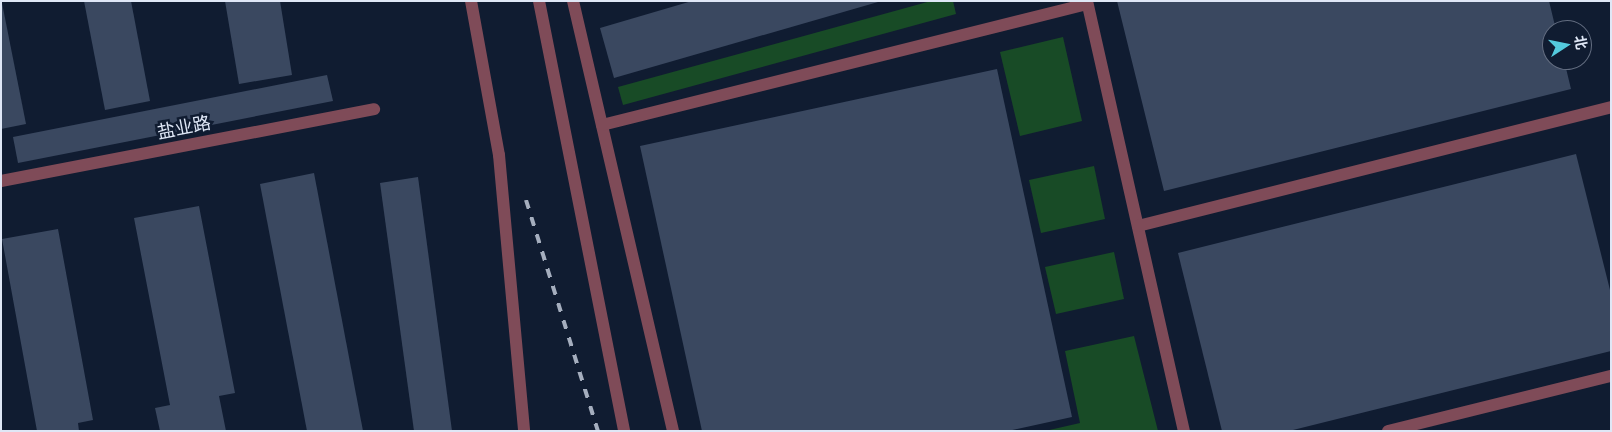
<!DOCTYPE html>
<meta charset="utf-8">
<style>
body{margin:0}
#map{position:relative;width:1612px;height:432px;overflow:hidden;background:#101c31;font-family:Poppins,"Noto Sans SC",sans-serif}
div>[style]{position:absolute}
.green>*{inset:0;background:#184b26}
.building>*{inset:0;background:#3a4860}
.lane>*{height:12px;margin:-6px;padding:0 6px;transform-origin:6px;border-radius:6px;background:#7f4b58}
.street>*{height:12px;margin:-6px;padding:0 6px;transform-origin:6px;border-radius:6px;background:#7f4b58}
.rail>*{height:4px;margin-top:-2px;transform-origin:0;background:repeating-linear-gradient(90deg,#a5aebe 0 9px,transparent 0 18px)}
span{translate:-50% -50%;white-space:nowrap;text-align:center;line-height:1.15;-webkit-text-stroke:5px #101c31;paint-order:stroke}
.street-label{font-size:18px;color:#dfe7f6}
.frame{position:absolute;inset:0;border:2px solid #dfe7f6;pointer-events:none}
.north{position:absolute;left:1542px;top:20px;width:50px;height:50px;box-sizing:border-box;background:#101c31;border:1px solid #636d80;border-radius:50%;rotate:79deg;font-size:14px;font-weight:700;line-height:20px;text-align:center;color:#dfe7f6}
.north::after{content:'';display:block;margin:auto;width:18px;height:22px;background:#54cadd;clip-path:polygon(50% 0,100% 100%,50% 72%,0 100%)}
</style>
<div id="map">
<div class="green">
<div style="clip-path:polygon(931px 1px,953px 1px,956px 14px,623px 105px,618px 87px)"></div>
<div style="clip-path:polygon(1063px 37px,1082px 121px,1020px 136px,1000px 52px)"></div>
<div style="clip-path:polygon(1094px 166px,1105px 219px,1041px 233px,1029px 180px)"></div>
<div style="clip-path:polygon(1114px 252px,1124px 299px,1056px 314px,1045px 267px)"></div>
<div style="clip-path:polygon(1134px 336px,1158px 431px,1045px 431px,1080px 423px,1065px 351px)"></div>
</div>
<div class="building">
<div style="clip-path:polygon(84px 1px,131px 1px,150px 101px,105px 110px)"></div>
<div style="clip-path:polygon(225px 1px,280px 1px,292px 75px,239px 84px)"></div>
<div style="clip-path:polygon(692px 1px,878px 1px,878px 2px,614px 78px,600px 28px)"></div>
<div style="clip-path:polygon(1117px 1px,1549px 1px,1556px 30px,1552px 30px,1552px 60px,1564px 60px,1571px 89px,1164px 191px)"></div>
<div style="clip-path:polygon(2px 3px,26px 124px,1px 129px,1px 4px)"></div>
<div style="clip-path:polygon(997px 69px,1072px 417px,1008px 431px,702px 431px,640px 146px)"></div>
<div style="clip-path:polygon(327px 75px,333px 101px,18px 163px,13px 137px)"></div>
<div style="clip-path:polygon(1576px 154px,1611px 294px,1611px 351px,1289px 431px,1222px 431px,1178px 253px)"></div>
<div style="clip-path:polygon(314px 173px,363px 431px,307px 431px,260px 184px)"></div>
<div style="clip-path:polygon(418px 177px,452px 431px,414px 431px,380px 183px)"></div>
<div style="clip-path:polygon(199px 206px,235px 393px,219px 396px,226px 431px,160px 431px,155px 408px,170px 405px,134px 218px)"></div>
<div style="clip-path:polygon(58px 229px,93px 420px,78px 423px,79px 431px,37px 431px,2px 239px)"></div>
</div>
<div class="lane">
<div style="left:471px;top:1px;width:157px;rotate:79.7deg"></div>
<div style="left:499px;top:155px;width:277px;rotate:84.8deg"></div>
<div style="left:539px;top:1px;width:438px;rotate:78.8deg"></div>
<div style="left:573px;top:1px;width:441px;rotate:76.9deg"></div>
<div style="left:1087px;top:1px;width:441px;rotate:77.3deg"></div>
<div style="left:602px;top:125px;width:500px;rotate:-14deg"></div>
<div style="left:1138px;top:226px;width:488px;rotate:-14.1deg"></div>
<div style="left:1388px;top:431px;width:230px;rotate:-13.9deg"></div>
</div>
<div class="street">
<div style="left:1px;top:181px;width:380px;rotate:-10.9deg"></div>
</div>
<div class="rail">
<div style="left:526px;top:200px;width:242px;rotate:72.7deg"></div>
</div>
<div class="street-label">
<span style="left:184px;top:128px;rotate:-11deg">盐业路</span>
</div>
<div class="frame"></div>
<div class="north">北</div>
</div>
